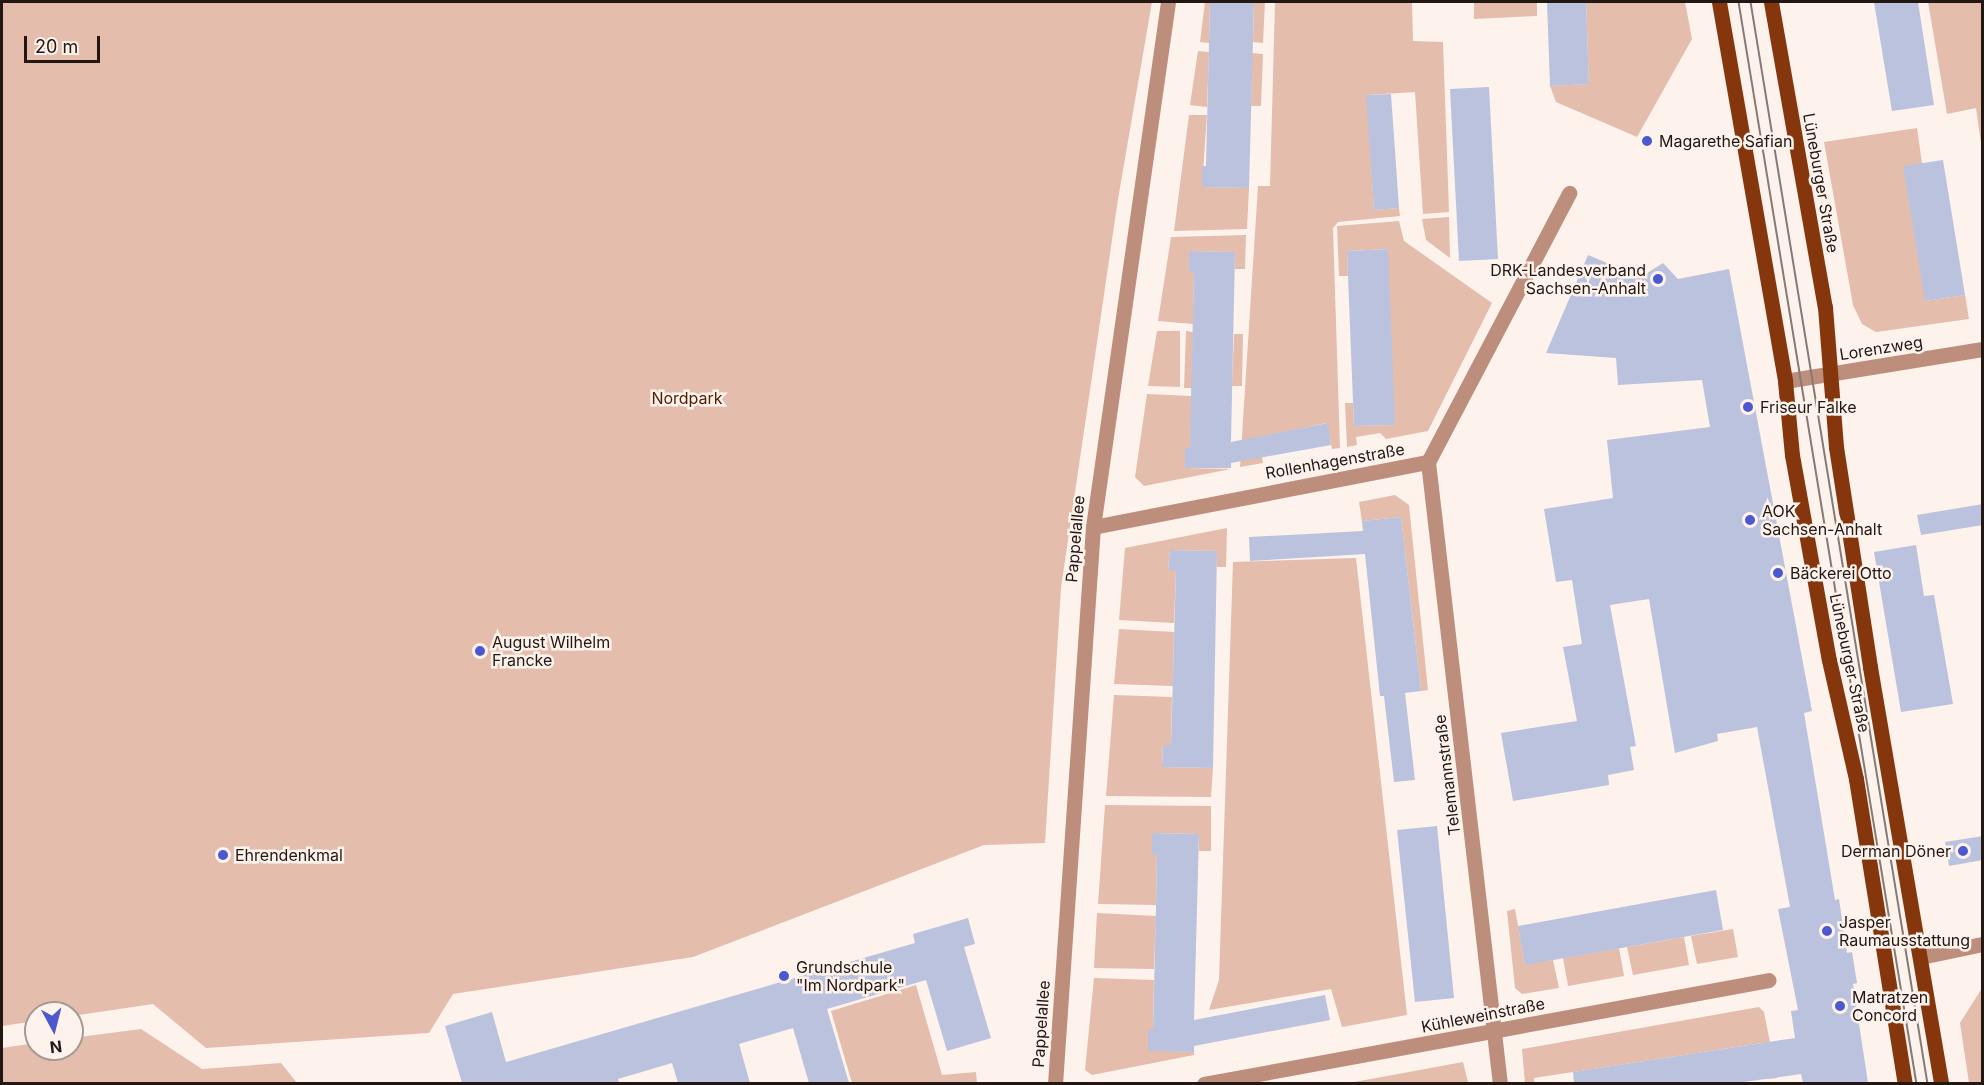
<!DOCTYPE html>
<meta charset="utf-8">
<style>
body{margin:0}
#map{position:relative;width:1984px;height:1085px;overflow:hidden;background:#fef2ec;font-family:Inter,sans-serif}
div>[style]{position:absolute}
.green>*{inset:0;background:#e4bdad}
.building>*{inset:0;background:#bac2dd}
.minor>*{height:15px;margin:-7.5px;padding:0 7.5px;transform-origin:7.5px;border-radius:7.5px;background:#bc8e7b}
.major>*{height:15px;margin:-7.5px;padding:0 7.5px;transform-origin:7.5px;border-radius:7.5px;background:#85360d}
.tram>*{height:1.5px;margin:-0.75px;padding:0 0.75px;transform-origin:0.75px;border-radius:0.75px;background:#857a75}
.dots>*{width:16px;height:16px;translate:-50% -50%;box-sizing:border-box;border:3px solid #fef2ec;border-radius:50%}
span{translate:-50% -50%;white-space:nowrap;text-align:center;line-height:1.15;-webkit-text-stroke:5px #fef2ec;paint-order:stroke}
.poi-label{font-size:16px;color:#221713}
.left{translate:0 -50%;text-align:left}
.right{translate:-100% -50%;text-align:right}
.street-label{font-size:16px;color:#221713}
.park-label{font-size:16px;color:#531d02}
.frame{position:absolute;inset:0;border:3px solid #221713;pointer-events:none}
.north{position:absolute;left:24px;top:1001px;width:60px;height:60px;box-sizing:border-box;background:#fef2ec;border:2px solid #a69a95;border-radius:50%;rotate:173deg;font-size:16px;font-weight:700;line-height:24px;text-align:center;color:#221713}
.north::after{content:'';display:block;margin:auto;width:21px;height:27px;background:#4c59ce;clip-path:polygon(50% 0,100% 100%,50% 72%,0 100%)}
.scale{position:absolute;left:24px;top:36px;width:76px;height:27px;box-sizing:border-box;border:3px solid #221713;border-top:0;padding-left:8px;font-size:18px;line-height:21px;white-space:nowrap;color:#221713;-webkit-text-stroke:4px #fef2ec;paint-order:stroke}
</style>
<div id="map">
<div class="green">
<div style="clip-path:polygon(2px 2px,1152px 2px,1118px 199px,1061px 588px,1045px 843px,984px 845px,693px 957px,453px 994px,429px 1033px,206px 1048px,153px 1004px,72px 1016px,36px 1013px,36px 1021px,2px 1026px)"></div>
<div style="clip-path:polygon(1205px 2px,1210px 2px,1209px 43px,1200px 42px)"></div>
<div style="clip-path:polygon(1254px 2px,1265px 2px,1263px 43px,1253px 42px)"></div>
<div style="clip-path:polygon(1275px 2px,1412px 2px,1413px 41px,1443px 42px,1449px 212px,1423px 214px,1415px 92px,1367px 95px,1374px 210px,1399px 208px,1400px 216px,1338px 222px,1333px 228px,1340px 448px,1332px 449px,1327px 423px,1259px 437px,1263px 463px,1240px 467px,1258px 186px,1270px 186px)"></div>
<div style="clip-path:polygon(1474px 2px,1537px 2px,1537px 16px,1474px 19px)"></div>
<div style="clip-path:polygon(1586px 2px,1685px 2px,1692px 39px,1637px 137px,1556px 102px,1550px 86px,1589px 84px)"></div>
<div style="clip-path:polygon(1928px 2px,1982px 2px,1982px 150px,1976px 108px,1947px 114px)"></div>
<div style="clip-path:polygon(1198px 51px,1209px 52px,1207px 107px,1190px 105px)"></div>
<div style="clip-path:polygon(1252px 53px,1263px 54px,1261px 106px,1251px 106px)"></div>
<div style="clip-path:polygon(1189px 115px,1207px 115px,1202px 187px,1249px 188px,1247px 229px,1174px 231px)"></div>
<div style="clip-path:polygon(1917px 128px,1922px 163px,1925px 301px,1965px 295px,1969px 319px,1876px 332px,1862px 324px,1853px 305px,1824px 142px)"></div>
<div style="clip-path:polygon(1449px 217px,1450px 258px,1426px 240px,1422px 219px)"></div>
<div style="clip-path:polygon(1399px 221px,1404px 241px,1492px 303px,1428px 431px,1386px 439px,1380px 433px,1356px 437px,1357px 445px,1347px 447px,1345px 403px,1353px 403px,1354px 426px,1394px 425px,1387px 249px,1347px 251px,1348px 276px,1339px 276px,1337px 226px)"></div>
<div style="clip-path:polygon(1246px 235px,1245px 269px,1235px 269px,1235px 252px,1189px 251px,1189px 272px,1194px 272px,1193px 324px,1158px 321px,1171px 237px)"></div>
<div style="clip-path:polygon(1157px 331px,1180px 331px,1180px 387px,1148px 386px)"></div>
<div style="clip-path:polygon(1186px 331px,1193px 332px,1192px 388px,1184px 388px)"></div>
<div style="clip-path:polygon(1234px 334px,1243px 334px,1242px 386px,1232px 386px)"></div>
<div style="clip-path:polygon(1147px 394px,1192px 396px,1190px 448px,1185px 448px,1185px 468px,1231px 469px,1144px 486px,1135px 477px)"></div>
<div style="clip-path:polygon(1395px 495px,1409px 505px,1428px 690px,1421px 691px,1401px 517px,1362px 521px,1359px 502px)"></div>
<div style="clip-path:polygon(1227px 528px,1226px 567px,1217px 567px,1217px 551px,1170px 550px,1168px 570px,1176px 570px,1174px 623px,1119px 620px,1125px 548px)"></div>
<div style="clip-path:polygon(1356px 558px,1407px 1015px,1342px 1027px,1331px 989px,1209px 1010px,1219px 980px,1233px 562px)"></div>
<div style="clip-path:polygon(1119px 629px,1174px 632px,1173px 686px,1114px 684px)"></div>
<div style="clip-path:polygon(1114px 695px,1172px 697px,1171px 745px,1163px 745px,1162px 767px,1213px 768px,1211px 797px,1106px 796px)"></div>
<div style="clip-path:polygon(1105px 805px,1211px 806px,1211px 851px,1199px 851px,1199px 834px,1152px 833px,1152px 855px,1157px 855px,1156px 905px,1098px 904px)"></div>
<div style="clip-path:polygon(1515px 909px,1525px 964px,1553px 960px,1559px 988px,1522px 994px,1515px 988px,1507px 911px)"></div>
<div style="clip-path:polygon(1097px 913px,1156px 916px,1154px 969px,1094px 968px)"></div>
<div style="clip-path:polygon(1733px 929px,1738px 957px,1697px 964px,1691px 936px)"></div>
<div style="clip-path:polygon(1684px 937px,1689px 965px,1633px 975px,1627px 947px)"></div>
<div style="clip-path:polygon(1619px 948px,1624px 976px,1568px 986px,1563px 958px)"></div>
<div style="clip-path:polygon(1094px 978px,1154px 980px,1153px 1030px,1148px 1031px,1148px 1050px,1194px 1052px,1194px 1055px,1092px 1075px,1085px 1070px)"></div>
<div style="clip-path:polygon(916px 985px,942px 1075px,976px 1072px,977px 1083px,852px 1083px,831px 1011px)"></div>
<div style="clip-path:polygon(1982px 988px,1982px 1083px,1969px 1083px,1960px 1023px)"></div>
<div style="clip-path:polygon(1759px 1007px,1764px 1012px,1777px 1078px,1768px 1079px,1762px 1043px,1534px 1078px,1534px 1083px,1525px 1083px,1522px 1049px)"></div>
<div style="clip-path:polygon(141px 1029px,202px 1069px,281px 1063px,297px 1083px,2px 1083px,2px 1048px,36px 1043px,36px 1049px,72px 1049px,72px 1038px)"></div>
<div style="clip-path:polygon(1463px 1062px,1468px 1082px,1349px 1083px)"></div>
</div>
<div class="building">
<div style="clip-path:polygon(1210px 2px,1254px 2px,1249px 188px,1202px 187px,1202px 166px,1206px 166px)"></div>
<div style="clip-path:polygon(1547px 2px,1586px 2px,1589px 84px,1550px 86px)"></div>
<div style="clip-path:polygon(1874px 2px,1918px 2px,1934px 105px,1892px 111px)"></div>
<div style="clip-path:polygon(1489px 87px,1498px 259px,1459px 261px,1450px 89px)"></div>
<div style="clip-path:polygon(1391px 94px,1399px 208px,1374px 210px,1366px 95px)"></div>
<div style="clip-path:polygon(1943px 160px,1965px 295px,1925px 301px,1903px 166px)"></div>
<div style="clip-path:polygon(1388px 249px,1395px 425px,1354px 426px,1347px 251px)"></div>
<div style="clip-path:polygon(1189px 251px,1235px 252px,1231px 442px,1328px 423px,1331px 445px,1231px 463px,1231px 468px,1185px 468px,1185px 448px,1190px 448px,1191px 396px,1194px 272px,1189px 272px)"></div>
<div style="clip-path:polygon(1588px 255px,1641px 277px,1663px 263px,1678px 279px,1729px 269px,1812px 711px,1804px 713px,1835px 900px,1839px 899px,1847px 953px,1852px 952px,1857px 983px,1853px 984px,1868px 1083px,1803px 1083px,1801px 1074px,1736px 1083px,1574px 1083px,1573px 1072px,1795px 1038px,1791px 1011px,1798px 1010px,1778px 909px,1790px 907px,1757px 727px,1717px 734px,1718px 741px,1675px 753px,1649px 599px,1610px 605px,1636px 746px,1630px 747px,1634px 770px,1608px 775px,1609px 785px,1513px 801px,1501px 733px,1577px 721px,1563px 647px,1582px 644px,1572px 580px,1556px 582px,1544px 509px,1613px 498px,1607px 440px,1710px 427px,1702px 380px,1618px 385px,1616px 358px,1546px 353px)"></div>
<div style="clip-path:polygon(1983px 504px,1983px 525px,1921px 535px,1917px 515px)"></div>
<div style="clip-path:polygon(1401px 517px,1421px 691px,1405px 693px,1415px 780px,1394px 782px,1384px 696px,1380px 696px,1365px 554px,1250px 561px,1249px 537px,1363px 531px,1362px 521px)"></div>
<div style="clip-path:polygon(1916px 545px,1924px 596px,1934px 595px,1953px 704px,1901px 712px,1874px 552px)"></div>
<div style="clip-path:polygon(1170px 550px,1217px 551px,1213px 768px,1162px 767px,1163px 745px,1171px 745px,1176px 570px,1168px 570px)"></div>
<div style="clip-path:polygon(1437px 826px,1454px 998px,1415px 1002px,1397px 830px)"></div>
<div style="clip-path:polygon(1152px 833px,1199px 834px,1194px 1020px,1325px 995px,1330px 1020px,1194px 1046px,1194px 1052px,1148px 1051px,1148px 1030px,1153px 1030px,1156px 905px,1157px 855px,1152px 855px)"></div>
<div style="clip-path:polygon(1983px 836px,1983px 860px,1949px 866px,1945px 842px)"></div>
<div style="clip-path:polygon(1716px 890px,1723px 930px,1525px 965px,1518px 926px)"></div>
<div style="clip-path:polygon(968px 918px,975px 944px,964px 947px,991px 1038px,947px 1051px,926px 980px,827px 1009px,849px 1083px,809px 1083px,793px 1028px,739px 1044px,750px 1083px,678px 1083px,672px 1063px,618px 1079px,619px 1083px,462px 1083px,445px 1026px,492px 1012px,506px 1062px,915px 943px,913px 934px)"></div>
</div>
<div class="minor">
<div style="left:1785px;top:381px;width:200px;rotate:-9.2deg"></div>
<div style="left:1428px;top:462px;width:626px;rotate:83.4deg"></div>
<div style="left:1428px;top:462px;width:304px;rotate:-62.3deg"></div>
<div style="left:1093px;top:527px;width:341px;rotate:-11deg"></div>
<div style="left:1921px;top:957px;width:62px;rotate:-12deg"></div>
<div style="left:1055px;top:1084px;width:558px;rotate:-86.1deg"></div>
<div style="left:1093px;top:527px;width:530px;rotate:-81.87deg"></div>
<div style="left:1204px;top:1084px;width:574px;rotate:-10.43deg"></div>
</div>
<div class="major">
<div style="left:1719px;top:2px;width:385px;rotate:80.1deg"></div>
<div style="left:1785px;top:381px;width:74px;rotate:84.6deg"></div>
<div style="left:1792px;top:455px;width:208px;rotate:79.8deg"></div>
<div style="left:1829px;top:660px;width:122px;rotate:77.2deg"></div>
<div style="left:1856px;top:779px;width:309px;rotate:80.9deg"></div>
<div style="left:1771px;top:2px;width:310px;rotate:80deg"></div>
<div style="left:1825px;top:307px;width:140px;rotate:85.5deg"></div>
<div style="left:1836px;top:447px;width:223px;rotate:81.2deg"></div>
<div style="left:1870px;top:667px;width:423px;rotate:80.3deg"></div>
</div>
<div class="tram">
<div style="left:1739px;top:2px;width:1097px;rotate:80.66deg"></div>
<div style="left:1751px;top:2px;width:1096px;rotate:80.71deg"></div>
</div>
<div class="dots">
<div style="left:1647px;top:141px;background:#4c59ce"></div>
<div style="left:1658px;top:279px;background:#4c59ce"></div>
<div style="left:1748px;top:407px;background:#4c59ce"></div>
<div style="left:1750px;top:520px;background:#4c59ce"></div>
<div style="left:1778px;top:573px;background:#4c59ce"></div>
<div style="left:480px;top:651px;background:#4c59ce"></div>
<div style="left:1963px;top:851px;background:#4c59ce"></div>
<div style="left:223px;top:855px;background:#4c59ce"></div>
<div style="left:1827px;top:931px;background:#4c59ce"></div>
<div style="left:784px;top:976px;background:#4c59ce"></div>
<div style="left:1840px;top:1006px;background:#4c59ce"></div>
</div>
<div class="poi-label">
<span class="left" style="left:1659px;top:141px">Magarethe Safian</span>
<span class="right" style="left:1646px;top:279px">DRK-Landesverband<br>Sachsen-Anhalt</span>
<span class="left" style="left:1760px;top:407px">Friseur Falke</span>
<span class="left" style="left:1762px;top:520px">AOK<br>Sachsen-Anhalt</span>
<span class="left" style="left:1790px;top:573px">Bäckerei Otto</span>
<span class="left" style="left:492px;top:651px">August Wilhelm<br>Francke</span>
<span class="right" style="left:1951px;top:851px">Derman Döner</span>
<span class="left" style="left:235px;top:855px">Ehrendenkmal</span>
<span class="left" style="left:1839px;top:931px">Jasper<br>Raumausstattung</span>
<span class="left" style="left:796px;top:976px">Grundschule<br>"Im Nordpark"</span>
<span class="left" style="left:1852px;top:1006px">Matratzen<br>Concord</span>
</div>
<div class="street-label">
<span style="left:1821px;top:183px;rotate:80deg">Lüneburger Straße</span>
<span style="left:1881px;top:348px;rotate:-9deg">Lorenzweg</span>
<span style="left:1335px;top:461px;rotate:-10deg">Rollenhagenstraße</span>
<span style="left:1075px;top:539px;rotate:-85deg">Pappelallee</span>
<span style="left:1850px;top:663px;rotate:78deg">Lüneburger Straße</span>
<span style="left:1447px;top:775px;rotate:-97deg">Telemannstraße</span>
<span style="left:1483px;top:1015px;rotate:-11deg">Kühleweinstraße</span>
<span style="left:1041px;top:1024px;rotate:-86deg">Pappelallee</span>
</div>
<div class="park-label">
<span style="left:687px;top:398px">Nordpark</span>
</div>
<div class="frame"></div>
<div class="north">N</div>
<div class="scale">20 m</div>
</div>
